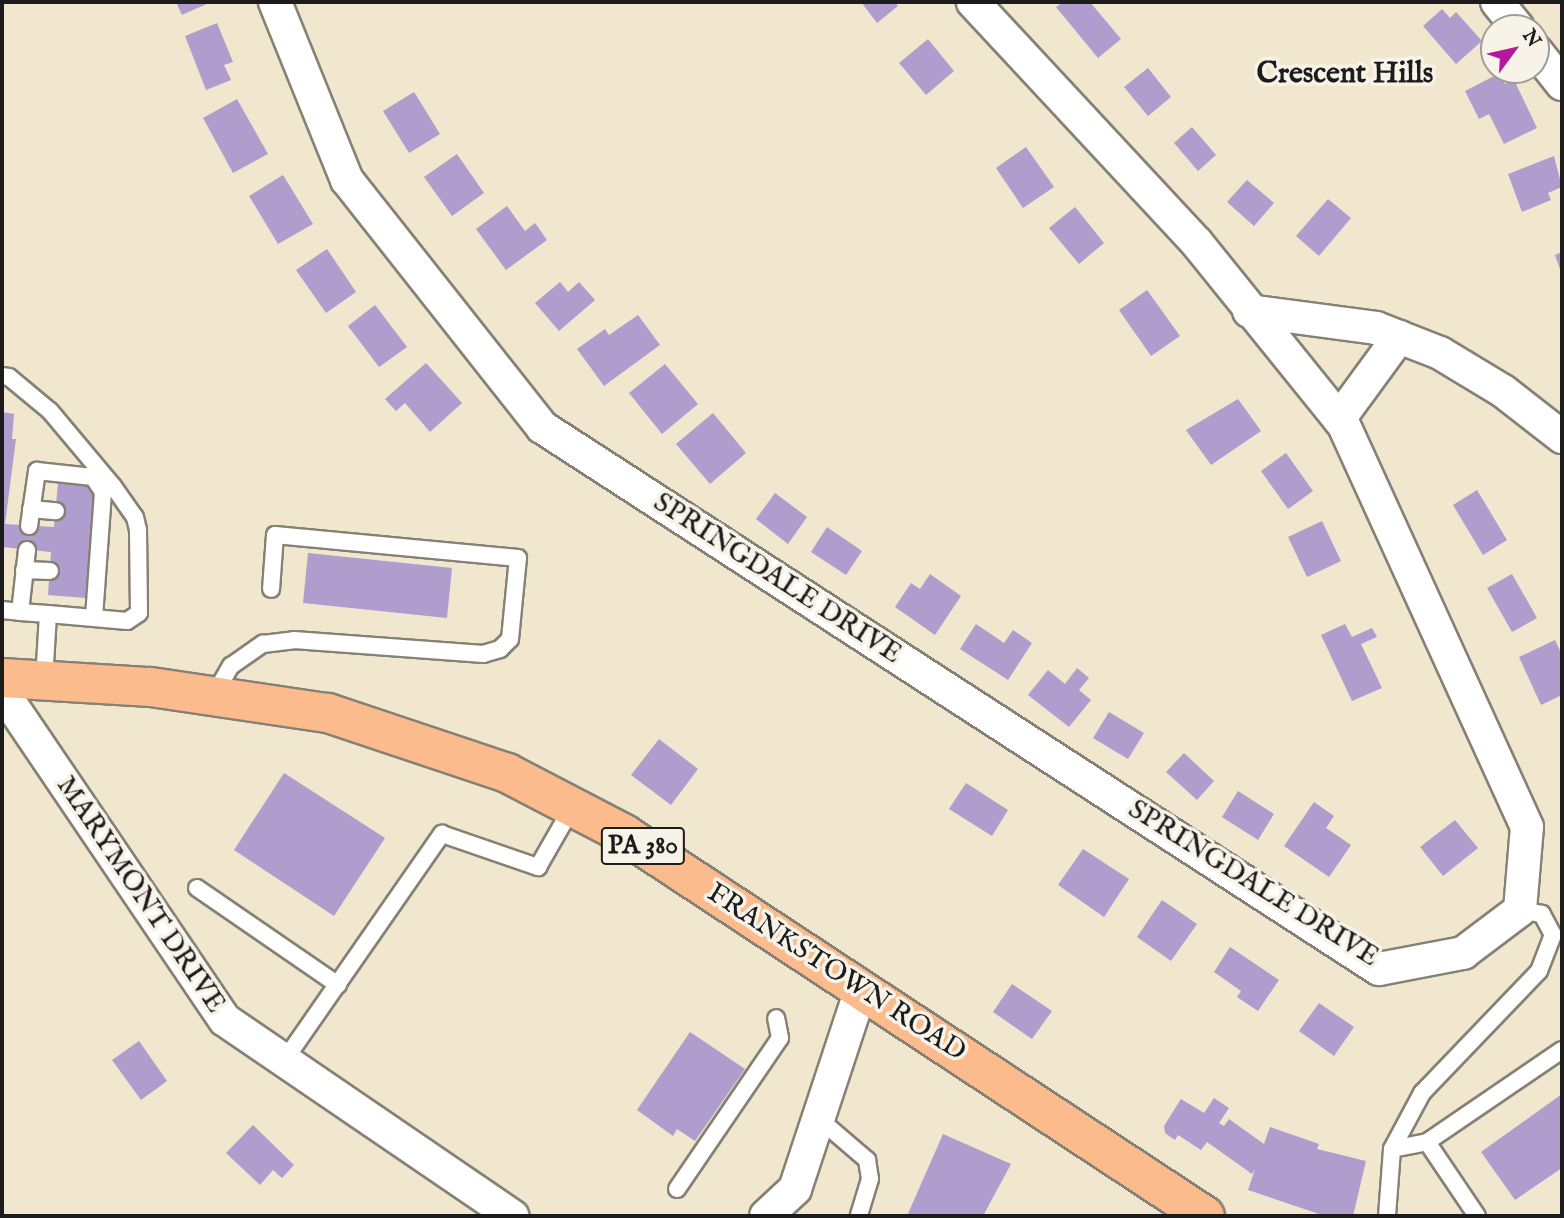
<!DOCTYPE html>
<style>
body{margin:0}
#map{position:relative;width:1564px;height:1218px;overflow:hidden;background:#f1e6ce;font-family:"IM FELL English",serif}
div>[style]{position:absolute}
.building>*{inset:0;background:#af9dcd}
.roads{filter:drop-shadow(2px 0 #868175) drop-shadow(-2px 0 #868175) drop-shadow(0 2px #868175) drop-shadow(0 -2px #868175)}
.service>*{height:16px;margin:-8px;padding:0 8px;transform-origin:8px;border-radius:8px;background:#fff}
.minor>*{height:32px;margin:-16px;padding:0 16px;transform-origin:16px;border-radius:16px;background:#fff}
.primary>*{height:38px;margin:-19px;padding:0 19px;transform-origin:19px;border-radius:19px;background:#fbbb8d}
span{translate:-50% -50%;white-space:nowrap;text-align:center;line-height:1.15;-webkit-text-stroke:7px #f7f3e8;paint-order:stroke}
.shield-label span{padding:2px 5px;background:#f7f3e8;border:2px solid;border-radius:5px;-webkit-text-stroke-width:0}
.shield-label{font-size:26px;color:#1c1c1c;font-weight:700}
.street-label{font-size:28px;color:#1c1c1c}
.neighbourhood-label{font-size:30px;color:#1c1c1c;font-weight:700}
.frame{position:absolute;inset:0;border:4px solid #1c1c1c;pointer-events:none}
.north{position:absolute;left:1480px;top:14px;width:70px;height:70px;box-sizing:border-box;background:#f7f3e8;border:2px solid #9f9d96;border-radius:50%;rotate:57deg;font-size:19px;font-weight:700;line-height:28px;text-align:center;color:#1c1c1c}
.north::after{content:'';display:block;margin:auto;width:24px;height:32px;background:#b5179e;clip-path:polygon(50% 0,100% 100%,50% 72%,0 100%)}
</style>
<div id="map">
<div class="building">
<div style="clip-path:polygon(176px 2px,211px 2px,182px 15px)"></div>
<div style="clip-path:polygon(861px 2px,895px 2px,898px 6px,877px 23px)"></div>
<div style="clip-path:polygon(1063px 2px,1090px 2px,1121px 39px,1098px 58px,1056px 7px)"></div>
<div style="clip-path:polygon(1442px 9px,1450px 18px,1456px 12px,1482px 41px,1456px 64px,1423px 26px)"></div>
<div style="clip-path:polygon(217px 23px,233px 62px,224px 65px,231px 80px,206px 90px,185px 36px)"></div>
<div style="clip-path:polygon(928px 39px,954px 71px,926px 95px,899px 63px)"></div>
<div style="clip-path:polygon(1148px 68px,1171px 97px,1148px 116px,1124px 87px)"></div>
<div style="clip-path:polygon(1500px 73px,1505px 84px,1514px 80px,1537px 128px,1504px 144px,1489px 114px,1479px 119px,1465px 91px)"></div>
<div style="clip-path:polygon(414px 92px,440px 134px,409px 153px,383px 111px)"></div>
<div style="clip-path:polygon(237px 99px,268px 154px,233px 173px,203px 118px)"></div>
<div style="clip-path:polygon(1192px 127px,1216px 155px,1198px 171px,1174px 143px)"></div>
<div style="clip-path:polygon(1026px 147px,1054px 187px,1023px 208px,996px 168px)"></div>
<div style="clip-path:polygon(457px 154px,484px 193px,452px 216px,424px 177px)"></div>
<div style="clip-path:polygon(1554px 156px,1562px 187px,1548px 193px,1551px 200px,1522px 212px,1508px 174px)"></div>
<div style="clip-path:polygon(283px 175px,313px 224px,278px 244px,249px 196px)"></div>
<div style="clip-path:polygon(1247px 180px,1274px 203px,1254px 226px,1227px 202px)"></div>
<div style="clip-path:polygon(1328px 199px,1351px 218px,1319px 256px,1296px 236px)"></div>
<div style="clip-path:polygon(507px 206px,525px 231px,535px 223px,547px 240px,506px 270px,476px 229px)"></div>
<div style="clip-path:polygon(1075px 207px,1104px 243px,1079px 264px,1049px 228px)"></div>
<div style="clip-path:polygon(327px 249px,356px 292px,326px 313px,296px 270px)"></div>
<div style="clip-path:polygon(1562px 252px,1562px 275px,1555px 255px)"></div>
<div style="clip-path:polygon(560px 282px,568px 292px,579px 282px,595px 300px,559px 331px,535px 303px)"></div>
<div style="clip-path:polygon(1147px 290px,1180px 336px,1151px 356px,1119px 310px)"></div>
<div style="clip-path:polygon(375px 305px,407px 347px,379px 367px,348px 326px)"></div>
<div style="clip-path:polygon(638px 315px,660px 345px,604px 386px,577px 349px,605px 329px,609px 335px)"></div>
<div style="clip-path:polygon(426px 363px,462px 403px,430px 432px,405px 403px,396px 411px,385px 399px)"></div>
<div style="clip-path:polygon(665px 364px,698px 404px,662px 434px,629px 393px)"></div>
<div style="clip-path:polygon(1238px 399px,1261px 431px,1211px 465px,1186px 430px)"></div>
<div style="clip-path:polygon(2px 412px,14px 414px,12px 439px,16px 439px,5px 524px,54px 527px,58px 483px,96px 487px,86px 598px,48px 595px,51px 552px,2px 547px)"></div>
<div style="clip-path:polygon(713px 413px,746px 453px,710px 484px,676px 444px)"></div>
<div style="clip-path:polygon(1286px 453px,1313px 491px,1288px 509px,1261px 471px)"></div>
<div style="clip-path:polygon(1477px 490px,1507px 540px,1483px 555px,1453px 505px)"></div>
<div style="clip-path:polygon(775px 493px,807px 517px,788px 544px,756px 519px)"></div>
<div style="clip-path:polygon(1322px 521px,1341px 561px,1307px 577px,1288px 537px)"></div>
<div style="clip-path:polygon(827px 527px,862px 551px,846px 575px,811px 552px)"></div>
<div style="clip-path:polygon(308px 553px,452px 568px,447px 618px,303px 603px)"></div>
<div style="clip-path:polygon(930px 574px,961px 596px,935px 635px,895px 607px,911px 583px,920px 589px)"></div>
<div style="clip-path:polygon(1512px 574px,1537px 618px,1512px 632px,1487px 588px)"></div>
<div style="clip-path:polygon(976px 624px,1004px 643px,1013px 630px,1032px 643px,1008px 680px,960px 649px)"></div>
<div style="clip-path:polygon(1345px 624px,1352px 637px,1372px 628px,1377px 637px,1361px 644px,1382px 688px,1352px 701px,1321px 635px)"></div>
<div style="clip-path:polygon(1555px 640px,1562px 655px,1562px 695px,1541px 705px,1519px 657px)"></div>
<div style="clip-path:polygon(1077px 668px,1089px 678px,1079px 690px,1091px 700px,1069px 727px,1028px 695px,1048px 670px,1065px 684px)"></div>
<div style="clip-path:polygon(1109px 712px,1144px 733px,1128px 759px,1093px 738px)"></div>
<div style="clip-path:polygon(659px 739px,698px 769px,671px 805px,631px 775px)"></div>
<div style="clip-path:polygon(1184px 753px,1214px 781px,1197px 800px,1166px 772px)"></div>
<div style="clip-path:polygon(284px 773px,385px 838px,334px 916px,234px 850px)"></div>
<div style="clip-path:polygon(966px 783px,1008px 810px,992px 836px,949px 809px)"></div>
<div style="clip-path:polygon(1238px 791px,1274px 814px,1258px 840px,1222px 817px)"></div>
<div style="clip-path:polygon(1314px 802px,1334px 816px,1326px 828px,1351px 845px,1329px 877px,1284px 846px)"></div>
<div style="clip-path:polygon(1455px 820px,1478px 848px,1443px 876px,1420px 847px)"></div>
<div style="clip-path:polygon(1083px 849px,1129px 879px,1104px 917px,1058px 885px)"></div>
<div style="clip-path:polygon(1162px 900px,1197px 924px,1171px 961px,1137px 937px)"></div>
<div style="clip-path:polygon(1230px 947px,1279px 980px,1258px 1011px,1237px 997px,1241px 991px,1214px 972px)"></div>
<div style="clip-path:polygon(1012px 984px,1052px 1011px,1032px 1039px,993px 1012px)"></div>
<div style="clip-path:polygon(1319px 1003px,1354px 1027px,1334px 1056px,1299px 1031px)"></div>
<div style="clip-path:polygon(690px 1032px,745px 1069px,695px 1141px,677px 1129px,673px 1136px,637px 1110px)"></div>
<div style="clip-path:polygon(139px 1041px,167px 1081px,141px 1100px,112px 1060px)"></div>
<div style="clip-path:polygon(1562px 1094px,1562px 1168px,1515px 1200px,1481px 1152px)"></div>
<div style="clip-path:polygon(1214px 1098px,1229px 1108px,1219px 1123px,1224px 1126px,1229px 1119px,1264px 1144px,1270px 1127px,1319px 1144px,1317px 1149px,1366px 1161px,1353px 1216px,1325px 1216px,1248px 1190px,1255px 1169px,1252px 1174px,1207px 1142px,1201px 1150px,1178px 1135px,1175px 1140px,1165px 1133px,1164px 1126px,1181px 1099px,1204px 1113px)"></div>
<div style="clip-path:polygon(253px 1125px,294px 1165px,282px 1178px,273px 1170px,260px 1185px,226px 1153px)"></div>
<div style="clip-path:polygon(943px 1134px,1011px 1164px,983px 1216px,907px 1216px)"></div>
</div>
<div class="roads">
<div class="service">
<div style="left:2px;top:376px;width:7px;rotate:8deg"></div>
<div style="left:9px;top:377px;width:53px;rotate:39.7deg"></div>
<div style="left:50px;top:411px;width:98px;rotate:50deg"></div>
<div style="left:113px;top:486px;width:38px;rotate:55deg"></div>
<div style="left:135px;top:517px;width:13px;rotate:77deg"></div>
<div style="left:138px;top:530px;width:83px;rotate:89.3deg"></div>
<div style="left:139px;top:613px;width:14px;rotate:146deg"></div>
<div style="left:127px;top:621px;width:79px;rotate:-174.9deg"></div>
<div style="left:48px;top:614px;width:67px;rotate:93.4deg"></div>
<div style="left:31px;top:509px;width:25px;rotate:5deg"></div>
<div style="left:29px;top:526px;width:56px;rotate:-81.7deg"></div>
<div style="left:37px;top:471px;width:56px;rotate:6.1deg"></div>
<div style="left:93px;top:477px;width:18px;rotate:56deg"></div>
<div style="left:103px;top:492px;width:126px;rotate:94.1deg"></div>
<div style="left:27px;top:550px;width:62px;rotate:96.4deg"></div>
<div style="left:20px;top:612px;width:28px;rotate:4deg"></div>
<div style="left:24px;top:570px;width:26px;rotate:2deg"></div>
<div style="left:2px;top:610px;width:18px;rotate:6deg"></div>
<div style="left:214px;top:695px;width:34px;rotate:-60deg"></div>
<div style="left:231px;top:666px;width:39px;rotate:-35deg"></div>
<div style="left:263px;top:644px;width:31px;rotate:-7deg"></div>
<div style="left:294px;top:640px;width:190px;rotate:4.2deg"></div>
<div style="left:483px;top:654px;width:18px;rotate:-16deg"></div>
<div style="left:500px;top:649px;width:14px;rotate:-45deg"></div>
<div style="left:510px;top:639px;width:81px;rotate:-84.4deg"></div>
<div style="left:518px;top:558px;width:244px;rotate:-174.6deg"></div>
<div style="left:275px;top:535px;width:54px;rotate:94.2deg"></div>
<div style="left:197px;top:888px;width:171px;rotate:34.5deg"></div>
<div style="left:284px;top:1061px;width:277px;rotate:-55.2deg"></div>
<div style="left:442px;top:834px;width:102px;rotate:19deg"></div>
<div style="left:538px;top:867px;width:70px;rotate:-60.2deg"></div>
<div style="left:818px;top:1118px;width:65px;rotate:40.6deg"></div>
<div style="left:867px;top:1160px;width:19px;rotate:81deg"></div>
<div style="left:870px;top:1179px;width:39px;rotate:107deg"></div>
<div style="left:1392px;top:1149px;width:64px;rotate:-61.8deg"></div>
<div style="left:1422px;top:1093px;width:169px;rotate:-46.2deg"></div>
<div style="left:1539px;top:971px;width:39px;rotate:-69deg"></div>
<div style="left:1553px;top:935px;width:24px;rotate:-118deg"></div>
<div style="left:1542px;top:914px;width:22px;rotate:-170deg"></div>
<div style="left:677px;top:1189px;width:183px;rotate:-55.7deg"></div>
<div style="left:780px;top:1038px;width:20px;rotate:-101deg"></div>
<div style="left:1387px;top:1216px;width:67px;rotate:-85.7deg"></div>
<div style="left:1392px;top:1149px;width:36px;rotate:-11deg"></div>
<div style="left:1477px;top:1216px;width:89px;rotate:-124deg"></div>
<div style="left:1427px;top:1142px;width:163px;rotate:-34.3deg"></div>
</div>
<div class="minor">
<div style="left:275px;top:2px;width:192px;rotate:68deg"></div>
<div style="left:347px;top:180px;width:315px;rotate:51.7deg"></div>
<div style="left:542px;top:427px;width:997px;rotate:32.93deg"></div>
<div style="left:1379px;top:969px;width:86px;rotate:-10.8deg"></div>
<div style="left:1463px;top:953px;width:71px;rotate:-37deg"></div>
<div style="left:1520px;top:910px;width:83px;rotate:-85.2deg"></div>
<div style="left:1527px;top:827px;width:443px;rotate:-114.5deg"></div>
<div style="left:1343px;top:424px;width:234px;rotate:-128.9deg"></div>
<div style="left:1196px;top:242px;width:328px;rotate:-132.9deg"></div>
<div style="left:1497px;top:2px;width:33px;rotate:51deg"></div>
<div style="left:1536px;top:51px;width:42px;rotate:51.8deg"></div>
<div style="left:1249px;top:311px;width:128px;rotate:7.6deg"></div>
<div style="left:1376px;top:328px;width:69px;rotate:21.3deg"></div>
<div style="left:1440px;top:353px;width:74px;rotate:31.1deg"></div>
<div style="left:1503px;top:391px;width:75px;rotate:37.9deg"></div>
<div style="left:1339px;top:419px;width:102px;rotate:-53.8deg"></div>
<div style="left:2px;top:691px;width:397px;rotate:55.9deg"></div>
<div style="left:225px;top:1020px;width:348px;rotate:34.3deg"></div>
<div style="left:766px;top:1216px;width:40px;rotate:-43deg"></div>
<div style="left:795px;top:1189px;width:211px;rotate:-71.7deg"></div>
</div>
<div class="primary">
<div style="left:2px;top:678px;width:149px;rotate:3.5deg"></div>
<div style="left:151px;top:687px;width:179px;rotate:8.4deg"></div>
<div style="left:328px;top:713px;width:189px;rotate:18.5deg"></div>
<div style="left:507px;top:773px;width:132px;rotate:27.5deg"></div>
<div style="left:624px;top:834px;width:695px;rotate:33.32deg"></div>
</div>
</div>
<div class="shield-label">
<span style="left:643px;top:846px">PA 380</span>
</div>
<div class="street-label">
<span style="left:777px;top:579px;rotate:33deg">SPRINGDALE DRIVE</span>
<span style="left:1253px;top:884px;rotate:32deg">SPRINGDALE DRIVE</span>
<span style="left:140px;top:895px;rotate:56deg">MARYMONT DRIVE</span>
<span style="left:836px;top:973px;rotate:33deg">FRANKSTOWN ROAD</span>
</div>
<div class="neighbourhood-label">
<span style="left:1345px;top:74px">Crescent Hills</span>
</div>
<div class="frame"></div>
<div class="north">N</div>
</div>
